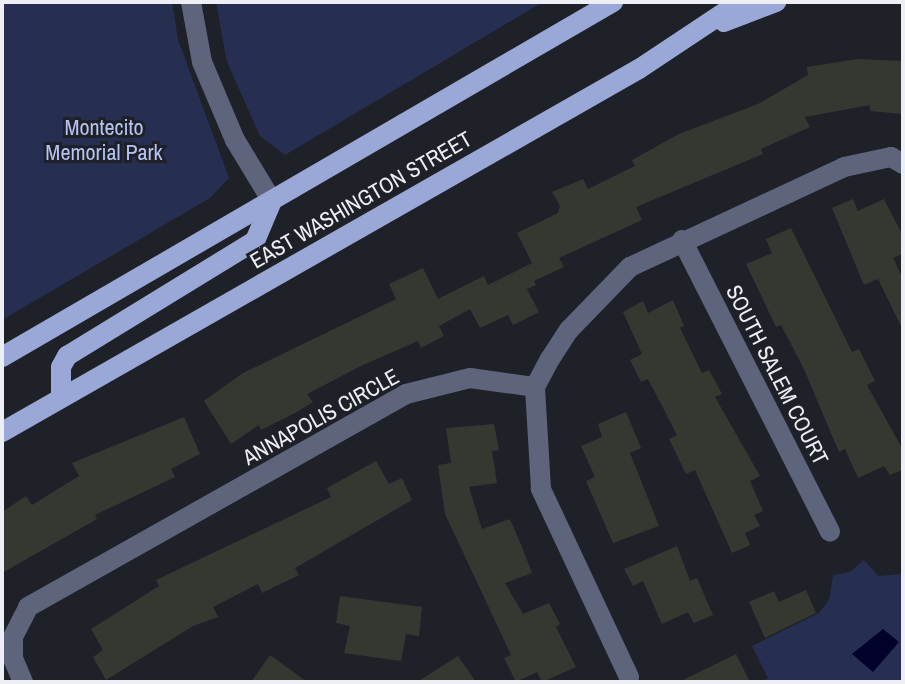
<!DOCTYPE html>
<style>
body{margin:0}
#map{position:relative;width:905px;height:684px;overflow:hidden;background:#1f2128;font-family:"Archivo Narrow",sans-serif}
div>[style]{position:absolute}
.green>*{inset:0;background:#262f52}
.water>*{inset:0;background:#03022c}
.building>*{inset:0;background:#343831}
.minor>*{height:20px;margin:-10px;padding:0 10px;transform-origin:10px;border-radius:10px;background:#5d647c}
.major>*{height:20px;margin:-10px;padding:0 10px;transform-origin:10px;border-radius:10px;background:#9aa8d8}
span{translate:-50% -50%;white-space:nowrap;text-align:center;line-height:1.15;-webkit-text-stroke:6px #1f2128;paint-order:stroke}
.park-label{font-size:22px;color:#b5c4f3}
.street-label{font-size:22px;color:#edeff4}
.frame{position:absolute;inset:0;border:4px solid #edeff4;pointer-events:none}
</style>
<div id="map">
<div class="green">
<div style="clip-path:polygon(2px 2px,172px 2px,178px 40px,229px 178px,210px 198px,2px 320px)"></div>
<div style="clip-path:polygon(216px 2px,543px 2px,285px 155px,260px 136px,227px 62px)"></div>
<div style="clip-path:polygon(864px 560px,878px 576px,903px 574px,903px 682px,760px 682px,768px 678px,752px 646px,819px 613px,829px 600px,833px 575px,850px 572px)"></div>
</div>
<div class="water">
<div style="clip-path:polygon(883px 629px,899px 642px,873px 672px,852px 654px)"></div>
</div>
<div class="building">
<div style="clip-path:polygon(857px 59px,903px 61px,903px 114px,870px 111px,870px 105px,805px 117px,810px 127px,761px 149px,763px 154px,636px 207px,642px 220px,559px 258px,564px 267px,534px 281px,536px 285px,527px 289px,539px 312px,513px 325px,508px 315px,480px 328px,470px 309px,439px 326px,444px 336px,421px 348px,418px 341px,361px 366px,307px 394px,313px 402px,295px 413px,261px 430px,259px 425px,231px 444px,204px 401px,243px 373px,396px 299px,389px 284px,423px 268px,438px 299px,484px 276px,488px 285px,532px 263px,517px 233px,558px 213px,560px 206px,552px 192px,583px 179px,588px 189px,635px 166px,632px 160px,679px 134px,758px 104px,808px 75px,807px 67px)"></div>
<div style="clip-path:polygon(853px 199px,858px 211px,884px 199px,903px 236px,903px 254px,893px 258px,903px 279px,903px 330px,878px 279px,864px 285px,832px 208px)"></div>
<div style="clip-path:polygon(791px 228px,852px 352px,859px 349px,875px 381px,867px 385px,903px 450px,903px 470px,890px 475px,884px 466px,858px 478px,845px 449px,839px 452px,803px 367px,781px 325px,776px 327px,746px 264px,772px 253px,766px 239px)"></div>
<div style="clip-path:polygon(673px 300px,684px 326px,680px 328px,702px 373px,709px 370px,722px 394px,715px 397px,760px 476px,750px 481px,763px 511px,754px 515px,760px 526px,745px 533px,750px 545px,732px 553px,695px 470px,686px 474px,669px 439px,677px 435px,648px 379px,641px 382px,630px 360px,642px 354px,623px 312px,643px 301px,648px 313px)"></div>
<div style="clip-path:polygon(626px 412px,641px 448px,630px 453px,659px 526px,613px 543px,586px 481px,595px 477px,581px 446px,602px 437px,598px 424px)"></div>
<div style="clip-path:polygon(184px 417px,200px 454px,171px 469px,175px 477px,95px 515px,97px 519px,2px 573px,2px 512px,26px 496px,32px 505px,79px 476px,72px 463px)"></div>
<div style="clip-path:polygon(494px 424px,499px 450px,492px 451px,497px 483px,469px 487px,482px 529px,510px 519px,522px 547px,532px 573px,505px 583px,523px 614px,549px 603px,560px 624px,556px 627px,576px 667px,542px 682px,537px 672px,516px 682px,504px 658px,511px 655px,445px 514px,438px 465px,451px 463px,446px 428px)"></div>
<div style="clip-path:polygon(376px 461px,389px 484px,402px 478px,412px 500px,295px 568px,299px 575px,262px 593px,258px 584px,213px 607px,218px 617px,193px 626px,106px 680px,93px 657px,103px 650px,91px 629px,159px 586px,156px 580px,331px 497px,327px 488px)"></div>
<div style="clip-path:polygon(677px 546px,690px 581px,697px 578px,713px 615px,694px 623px,688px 612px,662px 624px,643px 581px,633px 586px,624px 569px)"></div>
<div style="clip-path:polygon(806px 590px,816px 613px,765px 638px,749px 602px,774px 591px,779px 602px)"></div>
<div style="clip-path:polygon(340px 596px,422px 607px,419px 636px,406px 634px,401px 661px,344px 653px,350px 626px,336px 623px)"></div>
<div style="clip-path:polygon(736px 654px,750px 682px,679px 682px)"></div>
<div style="clip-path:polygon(270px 655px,307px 682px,251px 682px)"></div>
<div style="clip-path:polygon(458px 656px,476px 682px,417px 682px)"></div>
</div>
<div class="minor">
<div style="left:191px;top:2px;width:61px;rotate:79.6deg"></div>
<div style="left:202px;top:62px;width:85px;rotate:67.1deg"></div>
<div style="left:235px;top:140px;width:71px;rotate:58.8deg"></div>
<div style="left:682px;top:240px;width:327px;rotate:63.1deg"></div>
<div style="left:629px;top:677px;width:208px;rotate:-115.1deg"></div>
<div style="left:541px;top:489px;width:102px;rotate:-93.4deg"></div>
<div style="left:535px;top:387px;width:32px;rotate:-62deg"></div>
<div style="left:550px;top:359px;width:35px;rotate:-57deg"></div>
<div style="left:569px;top:330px;width:88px;rotate:-45.9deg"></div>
<div style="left:630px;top:267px;width:236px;rotate:-25deg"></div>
<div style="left:844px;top:167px;width:48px;rotate:-12deg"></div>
<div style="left:891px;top:157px;width:14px;rotate:30deg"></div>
<div style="left:23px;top:682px;width:25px;rotate:-113deg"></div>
<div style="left:13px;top:659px;width:22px;rotate:-90deg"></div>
<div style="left:13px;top:637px;width:34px;rotate:-63deg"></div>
<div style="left:28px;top:607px;width:434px;rotate:-29.4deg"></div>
<div style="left:406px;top:394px;width:66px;rotate:-14deg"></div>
<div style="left:470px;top:378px;width:66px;rotate:7.9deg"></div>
</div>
<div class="major">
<div style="left:724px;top:22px;width:56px;rotate:-21deg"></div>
<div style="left:2px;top:357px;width:707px;rotate:-30.16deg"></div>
<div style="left:61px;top:398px;width:31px;rotate:-90deg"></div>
<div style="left:61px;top:367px;width:13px;rotate:-61deg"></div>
<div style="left:67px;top:356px;width:220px;rotate:-31.5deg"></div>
<div style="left:255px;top:241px;width:43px;rotate:-67deg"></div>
<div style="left:2px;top:432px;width:733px;rotate:-29.68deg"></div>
<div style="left:639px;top:69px;width:121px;rotate:-33.6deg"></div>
</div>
<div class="park-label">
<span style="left:104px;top:140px">Montecito<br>Memorial Park</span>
</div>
<div class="street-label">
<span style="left:361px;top:200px;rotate:-30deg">EAST WASHINGTON STREET</span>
<span style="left:777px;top:375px;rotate:63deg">SOUTH SALEM COURT</span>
<span style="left:321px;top:417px;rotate:-29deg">ANNAPOLIS CIRCLE</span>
</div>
<div class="frame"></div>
</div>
